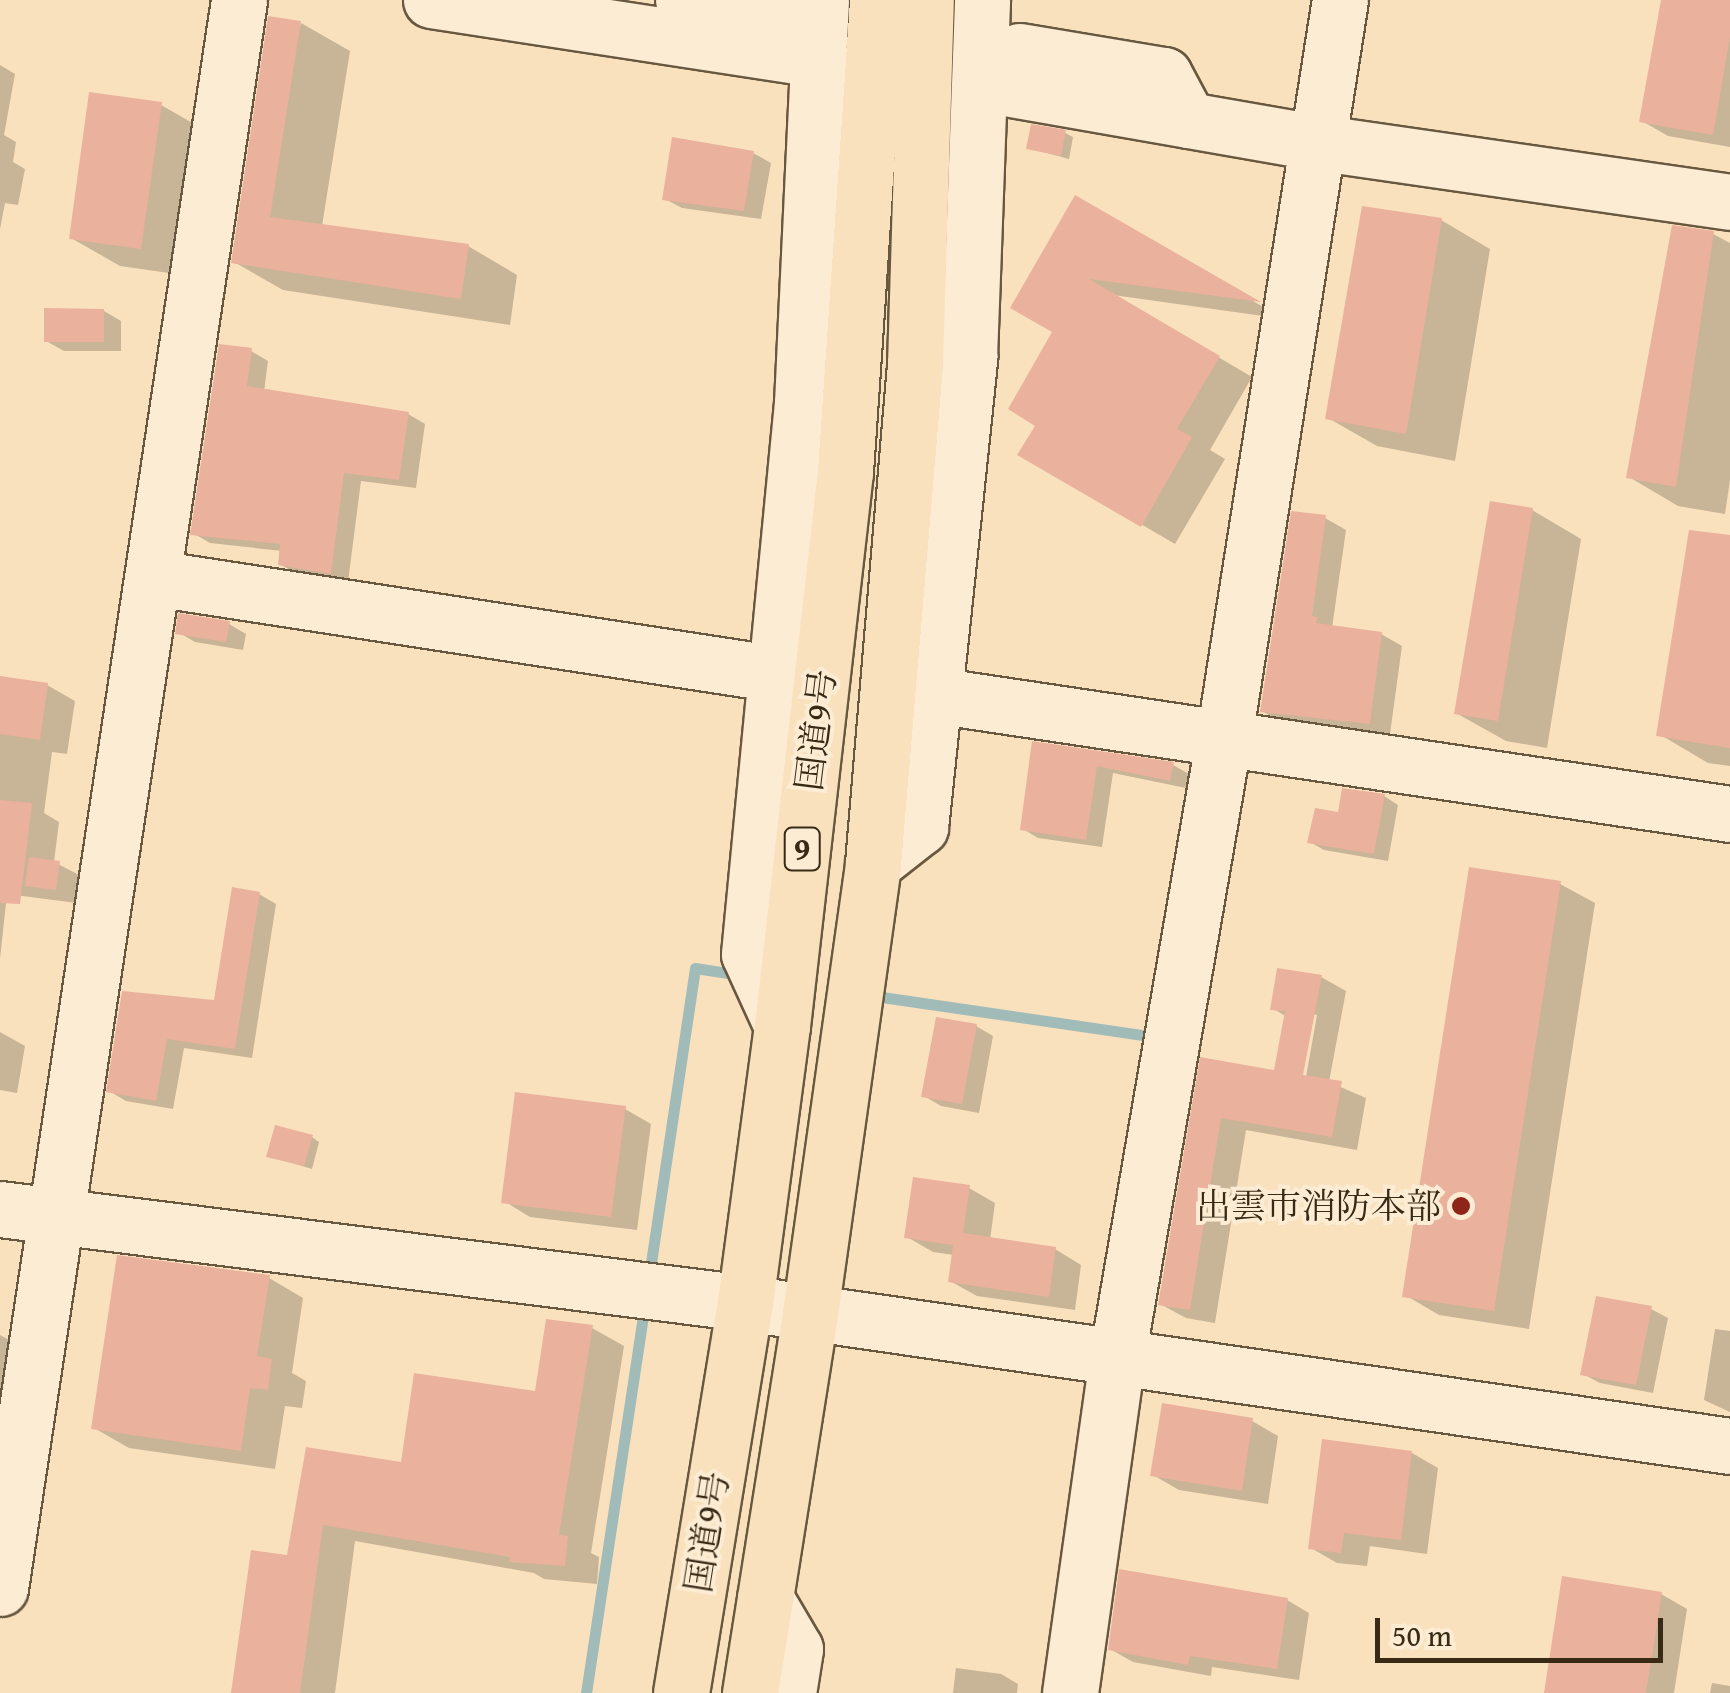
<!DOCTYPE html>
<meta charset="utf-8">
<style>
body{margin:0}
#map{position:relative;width:1730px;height:1693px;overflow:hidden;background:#fae1bd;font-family:"Gentium Book Plus","Noto Serif JP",serif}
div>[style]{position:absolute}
.shadow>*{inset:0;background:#0003}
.stream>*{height:11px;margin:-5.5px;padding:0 5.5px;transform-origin:5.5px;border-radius:5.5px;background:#a1bbb9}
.building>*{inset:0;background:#eab19d}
.roads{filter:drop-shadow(2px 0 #68583f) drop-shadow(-2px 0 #68583f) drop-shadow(0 2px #68583f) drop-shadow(0 -2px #68583f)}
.minor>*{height:55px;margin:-27.5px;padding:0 27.5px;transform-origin:27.5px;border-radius:27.5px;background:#fcecd4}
.highway>*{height:55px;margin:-27.5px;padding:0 27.5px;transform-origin:27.5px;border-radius:27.5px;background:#fae1bd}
.dots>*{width:28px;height:28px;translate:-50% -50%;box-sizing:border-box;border:5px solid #fcecd4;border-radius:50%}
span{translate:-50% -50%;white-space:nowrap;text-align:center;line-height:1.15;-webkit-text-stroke:8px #fcecd4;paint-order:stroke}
.shield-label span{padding:2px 8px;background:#fcecd4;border:2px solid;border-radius:8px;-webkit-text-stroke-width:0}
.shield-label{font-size:32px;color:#382a15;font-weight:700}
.street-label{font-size:35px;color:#382a15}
.poi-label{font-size:35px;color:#382a15}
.right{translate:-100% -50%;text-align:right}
.scale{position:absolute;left:1375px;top:1618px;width:288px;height:45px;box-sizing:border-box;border:5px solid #382a15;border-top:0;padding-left:12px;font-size:30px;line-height:35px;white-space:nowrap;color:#382a15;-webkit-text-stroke:8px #fcecd4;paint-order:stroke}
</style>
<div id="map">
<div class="shadow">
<div style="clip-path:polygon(1663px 0,1730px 0,1730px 147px,1668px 136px,1642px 121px)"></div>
<div style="clip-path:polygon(301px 23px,350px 51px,322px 226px,468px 246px,517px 275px,510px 325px,283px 290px,234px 262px)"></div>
<div style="clip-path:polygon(0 65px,15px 74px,4px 135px,16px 142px,13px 162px,25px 169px,18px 205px,5px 203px,0 229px)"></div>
<div style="clip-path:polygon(161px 105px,210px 133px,190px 276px,120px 266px,71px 238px)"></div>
<div style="clip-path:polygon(1065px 133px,1073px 137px,1069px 159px,1028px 148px)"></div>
<div style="clip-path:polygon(753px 153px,771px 163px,761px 219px,682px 208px,665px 199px)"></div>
<div style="clip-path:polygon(1076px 199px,1284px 319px,1113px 295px,1252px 377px,1210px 450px,1225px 459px,1175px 544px,1021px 454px,1038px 425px)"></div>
<div style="clip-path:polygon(1441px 220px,1490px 249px,1455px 461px,1377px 446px,1328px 418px)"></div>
<div style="clip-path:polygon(1713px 234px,1730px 243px,1730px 480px,1725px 514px,1678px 506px,1629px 477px)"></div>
<div style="clip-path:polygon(104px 311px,121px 321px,121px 351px,64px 351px,46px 341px)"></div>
<div style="clip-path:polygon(251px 351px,268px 361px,264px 392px,408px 414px,425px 424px,416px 488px,361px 481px,348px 582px,297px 574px,280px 564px,282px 551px,210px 543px,193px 533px)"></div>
<div style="clip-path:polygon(1532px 510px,1581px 539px,1547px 748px,1506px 741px,1456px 713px)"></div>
<div style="clip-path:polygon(1325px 518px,1346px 530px,1332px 628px,1381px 634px,1402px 646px,1390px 734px,1283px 723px,1262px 711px)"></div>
<div style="clip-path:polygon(1730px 538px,1730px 766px,1708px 763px,1659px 734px)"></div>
<div style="clip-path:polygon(229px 624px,246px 634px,243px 650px,195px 642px,178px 632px)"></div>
<div style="clip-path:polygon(0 679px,47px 685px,75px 701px,67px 754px,52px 752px,44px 813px,59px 822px,54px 862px,87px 879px,84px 904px,7px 894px,0 959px)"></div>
<div style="clip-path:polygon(1035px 744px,1173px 765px,1189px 774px,1186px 788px,1113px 773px,1102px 847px,1038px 838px,1023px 829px)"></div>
<div style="clip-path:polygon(1384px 796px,1398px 805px,1388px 861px,1324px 850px,1310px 842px,1340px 815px)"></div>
<div style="clip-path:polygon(1560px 884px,1595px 903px,1529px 1329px,1439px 1315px,1405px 1295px)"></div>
<div style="clip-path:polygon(259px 894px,276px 904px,252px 1058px,184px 1048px,173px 1109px,126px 1101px,109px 1091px,124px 993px,216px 1003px)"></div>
<div style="clip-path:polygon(evenodd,1321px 977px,1346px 991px,1329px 1082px,1366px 1098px,1357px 1150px,1246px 1130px,1215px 1323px,1186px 1318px,1160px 1304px,1202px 1060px,1276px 1073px,1287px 1017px,1272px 1008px,1321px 977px,1312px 1014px,1317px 1015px,1304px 1088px,1299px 1087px,1312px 1014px)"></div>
<div style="clip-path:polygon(976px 1026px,993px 1036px,979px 1113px,941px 1106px,924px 1096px)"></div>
<div style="clip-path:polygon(0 1032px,25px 1046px,17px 1093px,0 1090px)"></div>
<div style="clip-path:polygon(625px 1109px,651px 1124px,637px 1230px,530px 1217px,504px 1201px)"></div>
<div style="clip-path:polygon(312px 1137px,319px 1142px,312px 1169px,269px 1156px)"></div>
<div style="clip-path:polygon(969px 1188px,995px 1203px,990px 1240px,1055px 1249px,1081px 1265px,1075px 1310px,977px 1296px,950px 1281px,954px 1255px,933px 1252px,907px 1237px)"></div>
<div style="clip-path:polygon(269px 1278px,303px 1298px,292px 1373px,306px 1381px,302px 1408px,285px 1406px,275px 1469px,129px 1448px,94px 1428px)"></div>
<div style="clip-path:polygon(1651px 1309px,1668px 1318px,1653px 1393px,1600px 1383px,1583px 1374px)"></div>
<div style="clip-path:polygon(592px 1328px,624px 1346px,591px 1553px,599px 1557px,597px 1584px,544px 1579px,534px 1573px,355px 1541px,335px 1693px,234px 1693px,289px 1558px,308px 1450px,403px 1465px,537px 1394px)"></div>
<div style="clip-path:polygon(1715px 1329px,1730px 1331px,1730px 1412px,1704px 1400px)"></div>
<div style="clip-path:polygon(0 1335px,26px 1349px,18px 1393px,0 1390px)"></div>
<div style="clip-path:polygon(1252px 1421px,1278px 1436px,1268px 1504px,1179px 1490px,1153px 1475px)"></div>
<div style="clip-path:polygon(1412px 1453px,1438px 1468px,1427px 1554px,1370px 1546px,1367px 1566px,1337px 1563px,1311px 1548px)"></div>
<div style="clip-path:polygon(1661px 1594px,1687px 1609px,1674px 1693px,1546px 1693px)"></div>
<div style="clip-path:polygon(1287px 1600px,1309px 1613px,1299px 1680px,1212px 1667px,1211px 1676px,1133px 1662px,1110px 1649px)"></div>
<div style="clip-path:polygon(956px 1668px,1001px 1674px,1018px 1684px,1017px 1693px,953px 1693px)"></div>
<div style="clip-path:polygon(1712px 1683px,1730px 1686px,1730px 1693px,1710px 1693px)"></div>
</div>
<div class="stream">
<div style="left:868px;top:995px;width:290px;rotate:8.3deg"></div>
<div style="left:649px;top:1276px;width:311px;rotate:-81.5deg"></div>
<div style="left:695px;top:968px;width:47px;rotate:8.7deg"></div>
<div style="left:586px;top:1693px;width:393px;rotate:-81.4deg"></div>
</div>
<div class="building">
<div style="clip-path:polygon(1661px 0,1730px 0,1730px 37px,1713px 135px,1639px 122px)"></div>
<div style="clip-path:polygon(268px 16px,301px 21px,270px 217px,469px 244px,461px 299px,231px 263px)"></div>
<div style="clip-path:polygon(89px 92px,162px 102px,141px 249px,69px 239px)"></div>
<div style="clip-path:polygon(1031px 124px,1066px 130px,1061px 156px,1026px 149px)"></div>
<div style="clip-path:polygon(672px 137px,754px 151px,744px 211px,662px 200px)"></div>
<div style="clip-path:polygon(1075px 195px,1261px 302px,1089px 279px,1220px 356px,1177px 429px,1192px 437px,1141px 527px,1017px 455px,1035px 426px,1008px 409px,1052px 332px,1010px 308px)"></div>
<div style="clip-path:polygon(1362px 206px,1442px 218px,1406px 434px,1325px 419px)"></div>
<div style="clip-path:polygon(1672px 225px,1714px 231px,1676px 487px,1626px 478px)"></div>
<div style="clip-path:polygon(44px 308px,104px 309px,104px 342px,44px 342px)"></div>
<div style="clip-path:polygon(219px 344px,252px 348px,247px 386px,409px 412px,399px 480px,344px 473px,331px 574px,278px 565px,280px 544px,190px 535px)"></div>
<div style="clip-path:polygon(1490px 501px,1533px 508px,1498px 721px,1454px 714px)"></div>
<div style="clip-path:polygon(1291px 511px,1326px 515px,1312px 616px,1318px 617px,1316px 623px,1382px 632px,1370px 724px,1260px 712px)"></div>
<div style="clip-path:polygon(1689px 530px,1730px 535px,1730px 748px,1656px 736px)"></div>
<div style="clip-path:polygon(178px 613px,230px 621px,226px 642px,175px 634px)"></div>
<div style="clip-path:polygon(0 676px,48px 683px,40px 740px,0 734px)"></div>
<div style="clip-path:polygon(1032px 741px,1174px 762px,1170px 781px,1097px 766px,1086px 840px,1020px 830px)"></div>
<div style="clip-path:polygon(1342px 788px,1385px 794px,1374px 854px,1307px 843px,1315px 808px,1338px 812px)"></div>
<div style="clip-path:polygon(0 800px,32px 803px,20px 904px,0 903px)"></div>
<div style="clip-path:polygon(29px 857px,60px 861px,56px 890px,25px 886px)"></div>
<div style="clip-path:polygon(1469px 867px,1561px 881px,1494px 1311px,1402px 1297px)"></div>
<div style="clip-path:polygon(232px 887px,260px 892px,235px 1049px,167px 1039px,156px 1101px,106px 1092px,122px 991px,214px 1000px)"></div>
<div style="clip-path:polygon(1277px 968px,1322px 975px,1303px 1075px,1342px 1081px,1332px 1137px,1221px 1118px,1190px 1310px,1158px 1305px,1200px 1057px,1274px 1070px,1285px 1011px,1270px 1010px)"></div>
<div style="clip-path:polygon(936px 1017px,977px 1024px,962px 1104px,921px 1097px)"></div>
<div style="clip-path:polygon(515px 1092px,626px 1106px,611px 1217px,501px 1203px)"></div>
<div style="clip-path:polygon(275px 1125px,313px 1135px,304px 1166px,266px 1157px)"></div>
<div style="clip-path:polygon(913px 1177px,970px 1185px,963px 1233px,1056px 1247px,1049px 1297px,948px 1282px,953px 1245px,904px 1238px)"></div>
<div style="clip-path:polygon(117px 1255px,270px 1275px,257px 1356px,272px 1359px,268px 1390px,250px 1388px,241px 1451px,91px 1429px)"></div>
<div style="clip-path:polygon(1596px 1296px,1652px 1306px,1636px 1385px,1580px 1375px)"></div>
<div style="clip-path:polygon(546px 1319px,593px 1325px,559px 1535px,568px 1536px,565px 1566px,509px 1562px,510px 1557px,323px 1525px,300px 1693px,231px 1693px,251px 1550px,287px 1555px,306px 1447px,401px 1462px,414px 1373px,535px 1391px)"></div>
<div style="clip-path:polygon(1162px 1403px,1253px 1418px,1242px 1491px,1150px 1476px)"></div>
<div style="clip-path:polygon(1322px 1439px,1412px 1451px,1401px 1540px,1344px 1533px,1341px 1553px,1308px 1549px)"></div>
<div style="clip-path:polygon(1119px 1569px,1288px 1598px,1277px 1669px,1190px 1656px,1188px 1665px,1108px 1650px)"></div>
<div style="clip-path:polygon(1562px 1576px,1662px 1592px,1646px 1693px,1544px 1693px)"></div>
</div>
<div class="roads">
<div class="minor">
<div style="left:431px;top:0;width:395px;rotate:8.7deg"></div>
<div style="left:683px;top:0;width:97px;rotate:7.1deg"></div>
<div style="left:1019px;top:51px;width:147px;rotate:9.4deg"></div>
<div style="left:1164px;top:75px;width:51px;rotate:61.9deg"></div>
<div style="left:982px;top:84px;width:344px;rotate:9.9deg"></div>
<div style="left:1321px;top:143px;width:413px;rotate:8.2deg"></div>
<div style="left:154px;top:578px;width:631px;rotate:8.75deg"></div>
<div style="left:934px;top:695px;width:805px;rotate:8.5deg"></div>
<div style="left:873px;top:864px;width:60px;rotate:-38.2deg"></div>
<div style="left:920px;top:827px;width:473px;rotate:-84deg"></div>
<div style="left:969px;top:357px;width:357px;rotate:-87.9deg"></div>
<div style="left:782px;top:1026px;width:79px;rotate:-114.6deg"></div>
<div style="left:749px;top:954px;width:554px;rotate:-84.51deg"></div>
<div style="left:802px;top:403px;width:403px;rotate:-87.3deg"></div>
<div style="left:0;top:1209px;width:751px;rotate:7.19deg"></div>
<div style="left:745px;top:1303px;width:995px;rotate:8.26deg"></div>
<div style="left:0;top:1588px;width:1606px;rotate:-81.44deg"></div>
<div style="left:765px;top:1598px;width:59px;rotate:59.5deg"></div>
<div style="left:795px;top:1649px;width:45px;rotate:99deg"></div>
<div style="left:1070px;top:1693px;width:339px;rotate:-82deg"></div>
<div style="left:1117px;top:1357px;width:629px;rotate:-80.21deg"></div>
<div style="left:1224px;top:737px;width:746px;rotate:-81.06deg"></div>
</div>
<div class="highway">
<div style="left:681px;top:1693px;width:395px;rotate:-80.7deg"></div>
<div style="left:745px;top:1303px;width:279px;rotate:-82.4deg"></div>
<div style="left:782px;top:1026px;width:559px;rotate:-83.52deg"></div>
<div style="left:845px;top:471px;width:472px;rotate:-86.1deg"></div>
<div style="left:750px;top:1693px;width:385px;rotate:-81deg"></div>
<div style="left:810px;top:1313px;width:453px;rotate:-82deg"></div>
<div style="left:873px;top:864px;width:501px;rotate:-85.19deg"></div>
<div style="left:915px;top:365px;width:365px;rotate:-88.3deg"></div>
</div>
</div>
<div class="dots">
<div style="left:1461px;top:1206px;background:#8f2418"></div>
</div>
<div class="shield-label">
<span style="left:802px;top:849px">9</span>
</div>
<div class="street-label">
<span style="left:816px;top:730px;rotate:-83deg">国道9号</span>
<span style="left:707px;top:1532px;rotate:-81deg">国道9号</span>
</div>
<div class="poi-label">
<span class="right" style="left:1441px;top:1206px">出雲市消防本部</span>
</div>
<div class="scale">50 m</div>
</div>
